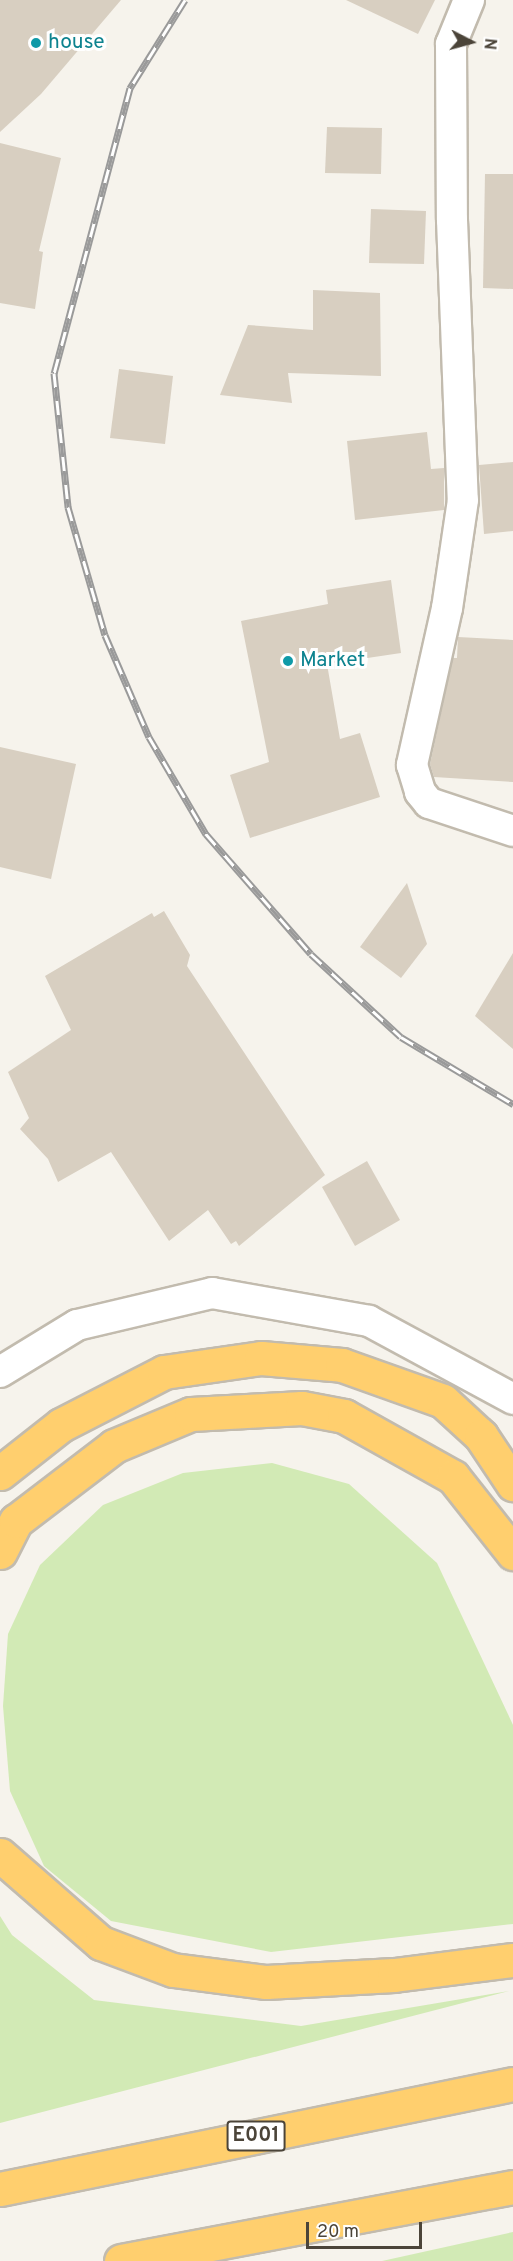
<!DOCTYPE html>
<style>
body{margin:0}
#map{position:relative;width:513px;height:2261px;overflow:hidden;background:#f6f3ec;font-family:Overpass,sans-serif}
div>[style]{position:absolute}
.green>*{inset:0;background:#d2eab5}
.building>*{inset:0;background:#d8cfc1}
.roads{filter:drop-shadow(2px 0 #c2bbae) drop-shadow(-2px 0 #c2bbae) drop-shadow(0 2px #c2bbae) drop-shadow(0 -2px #c2bbae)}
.minor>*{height:30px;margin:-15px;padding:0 15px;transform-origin:15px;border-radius:15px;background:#fff}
.motorway>*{height:33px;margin:-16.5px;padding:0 16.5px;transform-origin:16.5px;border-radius:16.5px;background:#ffcf6e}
.rail>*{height:7px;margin-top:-3.5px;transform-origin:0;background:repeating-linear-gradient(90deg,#fff 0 14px,#9a9a9a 0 28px);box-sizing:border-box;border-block:2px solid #9a9a9a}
.dots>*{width:16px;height:16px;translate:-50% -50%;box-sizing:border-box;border:3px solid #fff;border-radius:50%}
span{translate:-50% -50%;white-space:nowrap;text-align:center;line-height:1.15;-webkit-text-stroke:6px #fff;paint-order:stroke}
.shield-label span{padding:2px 4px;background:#fff;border:2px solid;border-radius:4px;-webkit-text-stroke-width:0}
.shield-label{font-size:20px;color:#4b4439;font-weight:700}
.culture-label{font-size:21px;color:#0d838f}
.left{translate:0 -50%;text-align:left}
.north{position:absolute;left:441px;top:12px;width:60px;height:60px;-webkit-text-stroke:4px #fff;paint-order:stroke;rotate:96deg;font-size:16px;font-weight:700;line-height:24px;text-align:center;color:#4b4439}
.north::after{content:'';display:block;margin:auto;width:21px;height:27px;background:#4b4439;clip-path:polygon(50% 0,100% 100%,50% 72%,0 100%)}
.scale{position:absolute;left:306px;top:2222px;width:116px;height:27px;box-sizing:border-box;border:3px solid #4b4439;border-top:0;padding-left:8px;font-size:18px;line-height:21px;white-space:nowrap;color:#4b4439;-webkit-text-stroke:4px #fff;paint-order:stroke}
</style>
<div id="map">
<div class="green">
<div style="clip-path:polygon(272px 1463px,349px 1484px,437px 1563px,513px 1725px,513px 1924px,271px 1952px,111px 1921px,44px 1866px,10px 1791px,3px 1706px,8px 1634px,40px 1565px,103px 1505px,183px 1473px)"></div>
<div style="clip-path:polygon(0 1916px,12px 1935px,94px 2000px,301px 2026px,509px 1991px,0 2123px)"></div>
<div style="clip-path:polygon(513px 2232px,513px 2261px,382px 2261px)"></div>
</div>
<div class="building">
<div style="clip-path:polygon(0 0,121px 0,41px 94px,0 132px)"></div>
<div style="clip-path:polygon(346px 0,435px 0,418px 34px)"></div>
<div style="clip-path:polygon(327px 127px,382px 128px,381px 174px,325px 173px)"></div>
<div style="clip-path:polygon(0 143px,61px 158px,39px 251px,43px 252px,35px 309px,0 303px)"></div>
<div style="clip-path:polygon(485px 174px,513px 174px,513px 289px,483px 288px)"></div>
<div style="clip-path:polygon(371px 209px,426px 211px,424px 264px,369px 263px)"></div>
<div style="clip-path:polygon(313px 290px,380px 293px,381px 376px,288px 373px,292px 403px,220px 395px,248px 325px,313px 330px)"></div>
<div style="clip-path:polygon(119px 369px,173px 376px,165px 444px,110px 438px)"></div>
<div style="clip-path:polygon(427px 432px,431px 469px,444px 468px,444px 510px,355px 520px,347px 441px)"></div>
<div style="clip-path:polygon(513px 462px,513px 531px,484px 534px,479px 465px)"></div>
<div style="clip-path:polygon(391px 580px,401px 653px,327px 664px,340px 739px,360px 733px,380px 797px,250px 838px,230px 775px,269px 762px,241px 621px,328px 604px,326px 590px)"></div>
<div style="clip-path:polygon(458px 637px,513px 640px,513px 782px,434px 777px,430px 764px,453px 658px,457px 658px)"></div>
<div style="clip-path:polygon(0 747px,76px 764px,51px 879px,0 867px)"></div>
<div style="clip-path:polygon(407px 883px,427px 944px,401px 978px,360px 947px)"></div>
<div style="clip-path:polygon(164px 911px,190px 955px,187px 966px,325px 1175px,239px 1246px,236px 1241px,231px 1244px,208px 1210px,169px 1241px,111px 1152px,58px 1182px,48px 1159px,20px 1129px,29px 1118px,8px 1072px,71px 1030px,45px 976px,152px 913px,154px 917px)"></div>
<div style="clip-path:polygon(513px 953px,513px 1049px,475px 1016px)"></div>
<div style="clip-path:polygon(367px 1161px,400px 1220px,355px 1246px,322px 1187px)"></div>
</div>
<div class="roads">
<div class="minor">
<div style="left:469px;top:0;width:48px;rotate:112.2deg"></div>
<div style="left:451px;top:44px;width:176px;rotate:89.7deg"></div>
<div style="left:452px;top:220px;width:280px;rotate:87.8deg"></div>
<div style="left:463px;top:500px;width:109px;rotate:98.4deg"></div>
<div style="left:447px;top:608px;width:161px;rotate:102.6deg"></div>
<div style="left:412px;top:765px;width:28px;rotate:73deg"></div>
<div style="left:420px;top:792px;width:14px;rotate:51deg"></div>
<div style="left:429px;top:803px;width:89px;rotate:18.4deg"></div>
<div style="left:0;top:1372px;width:90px;rotate:-31.4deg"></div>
<div style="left:77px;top:1325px;width:139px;rotate:-13.3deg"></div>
<div style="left:212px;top:1293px;width:159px;rotate:10.1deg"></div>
<div style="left:369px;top:1321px;width:164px;rotate:28.4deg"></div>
</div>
<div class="motorway">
<div style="left:0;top:1473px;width:78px;rotate:-38.2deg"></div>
<div style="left:61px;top:1425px;width:116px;rotate:-27.2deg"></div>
<div style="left:164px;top:1372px;width:98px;rotate:-8.2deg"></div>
<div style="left:261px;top:1358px;width:81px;rotate:4.9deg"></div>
<div style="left:342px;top:1365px;width:107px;rotate:19.6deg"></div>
<div style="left:443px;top:1401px;width:52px;rotate:42.6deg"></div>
<div style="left:481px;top:1436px;width:58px;rotate:56.3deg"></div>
<div style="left:0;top:1552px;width:35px;rotate:-63deg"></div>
<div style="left:16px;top:1521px;width:123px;rotate:-37.4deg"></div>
<div style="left:114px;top:1446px;width:83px;rotate:-22.6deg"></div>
<div style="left:191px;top:1414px;width:111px;rotate:-3.1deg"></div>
<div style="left:302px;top:1408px;width:43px;rotate:10.8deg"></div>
<div style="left:344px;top:1416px;width:125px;rotate:29.2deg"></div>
<div style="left:453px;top:1477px;width:97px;rotate:51.7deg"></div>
<div style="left:0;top:1855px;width:134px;rotate:41.1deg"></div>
<div style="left:101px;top:1943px;width:77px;rotate:20.6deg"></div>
<div style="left:173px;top:1970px;width:94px;rotate:7.4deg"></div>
<div style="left:266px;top:1982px;width:128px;rotate:-3.1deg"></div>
<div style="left:394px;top:1975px;width:120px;rotate:-7.2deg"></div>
<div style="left:0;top:2189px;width:524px;rotate:-11.57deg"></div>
<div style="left:121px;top:2261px;width:399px;rotate:-10.7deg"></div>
</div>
</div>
<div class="rail">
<div style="left:185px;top:0;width:104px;rotate:122deg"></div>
<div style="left:130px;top:88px;width:295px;rotate:104.9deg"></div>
<div style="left:54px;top:373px;width:135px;rotate:84deg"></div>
<div style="left:68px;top:507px;width:133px;rotate:73.9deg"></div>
<div style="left:105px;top:635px;width:111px;rotate:66.7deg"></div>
<div style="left:149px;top:737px;width:113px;rotate:59.6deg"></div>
<div style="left:206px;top:834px;width:159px;rotate:48.8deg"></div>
<div style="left:311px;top:954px;width:122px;rotate:42.7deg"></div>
<div style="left:401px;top:1037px;width:131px;rotate:30.9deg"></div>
</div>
<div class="dots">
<div style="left:36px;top:43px;background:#0f9aa8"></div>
<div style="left:288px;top:661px;background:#0f9aa8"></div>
</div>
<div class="shield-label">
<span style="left:256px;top:2136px">E001</span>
</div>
<div class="culture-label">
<span class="left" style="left:48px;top:43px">house</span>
<span class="left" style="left:300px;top:661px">Market</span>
</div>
<div class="north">N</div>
<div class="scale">20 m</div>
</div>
